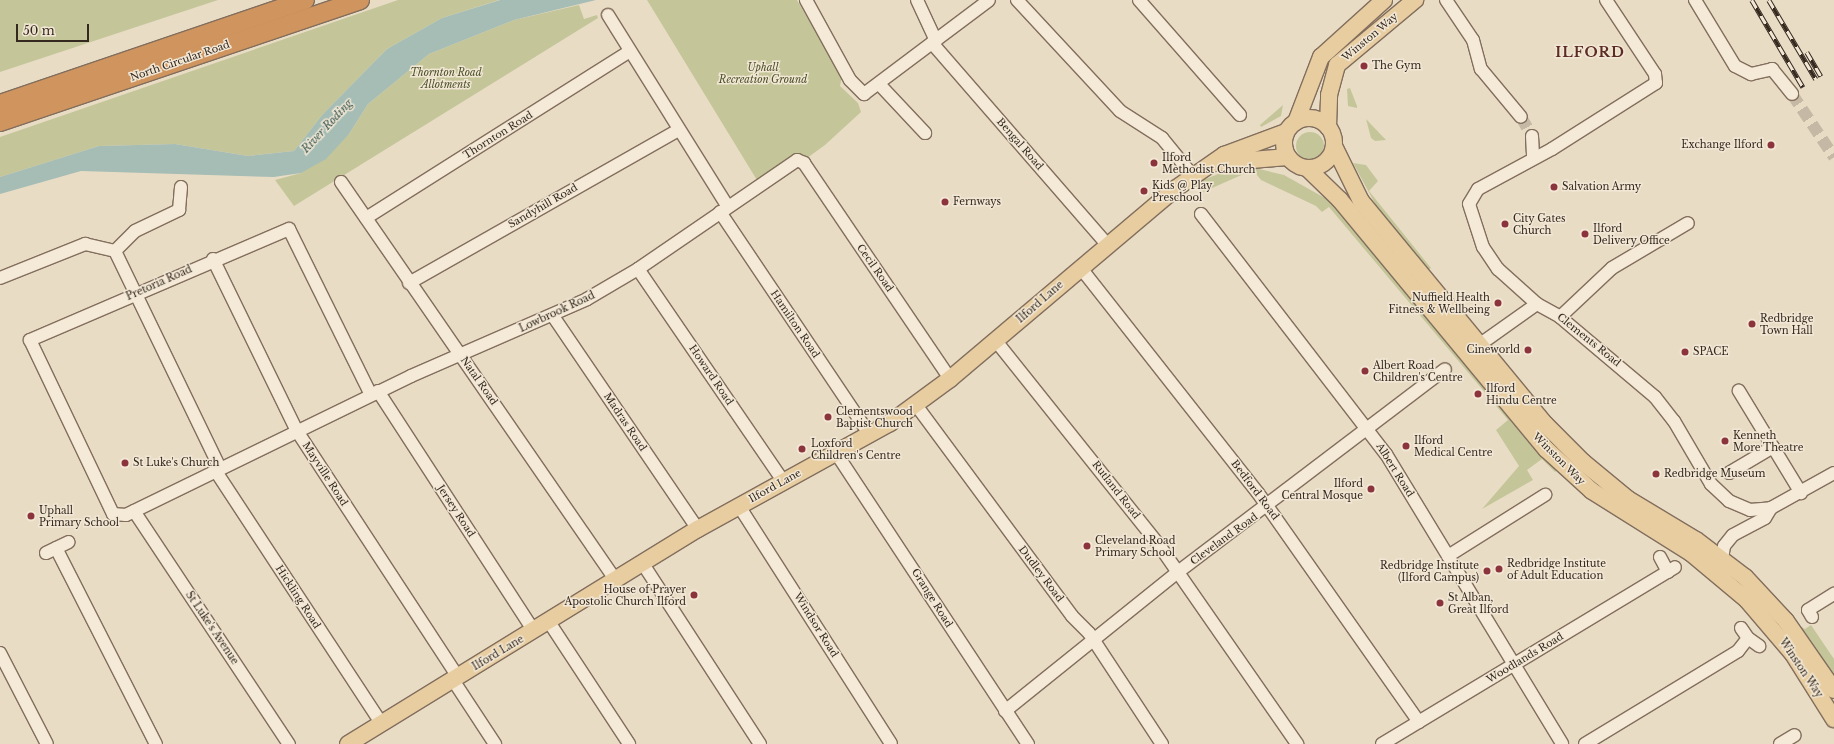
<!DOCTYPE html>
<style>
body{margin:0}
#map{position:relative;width:1834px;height:744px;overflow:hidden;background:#e9dcc5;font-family:"Libre Baskerville",serif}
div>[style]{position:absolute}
.green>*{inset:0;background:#c4c69a}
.round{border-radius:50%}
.water>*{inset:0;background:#a6bdb5}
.minor-tunnel>*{height:12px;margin-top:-6px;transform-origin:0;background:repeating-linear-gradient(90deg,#c5b8a4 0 12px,transparent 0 18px)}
.roads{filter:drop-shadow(1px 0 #826e5d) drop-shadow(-1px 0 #826e5d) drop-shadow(0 1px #826e5d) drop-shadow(0 -1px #826e5d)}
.minor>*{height:12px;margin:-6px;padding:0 6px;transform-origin:6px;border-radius:6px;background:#f5ead7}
.major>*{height:16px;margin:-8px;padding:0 8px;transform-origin:8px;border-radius:8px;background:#e8cda1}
.major>.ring{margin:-8px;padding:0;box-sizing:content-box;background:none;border:16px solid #e8cda1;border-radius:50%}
.highway>*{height:18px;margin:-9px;padding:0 9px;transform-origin:9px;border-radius:9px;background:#d0955f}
.rail>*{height:4.5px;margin-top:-2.25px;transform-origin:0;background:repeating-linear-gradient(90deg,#f1e7d4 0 9px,#34281f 0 18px);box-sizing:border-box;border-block:1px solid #34281f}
.dots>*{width:11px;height:11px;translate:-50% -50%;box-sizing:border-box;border:2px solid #f1e7d4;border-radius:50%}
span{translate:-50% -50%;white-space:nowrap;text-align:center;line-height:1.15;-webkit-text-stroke:3px #f1e7d4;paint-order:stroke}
.street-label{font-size:10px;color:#34281f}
.poi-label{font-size:10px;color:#34281f}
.left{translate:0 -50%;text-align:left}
.right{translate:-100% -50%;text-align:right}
.park-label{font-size:10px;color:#484e28;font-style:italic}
.water-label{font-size:11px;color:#30524d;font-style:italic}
.district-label{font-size:14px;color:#5c2b23;font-weight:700;letter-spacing:1px}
.scale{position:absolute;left:16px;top:24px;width:73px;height:18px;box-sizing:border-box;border:2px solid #34281f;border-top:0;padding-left:5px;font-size:12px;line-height:14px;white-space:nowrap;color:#34281f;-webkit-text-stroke:3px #f1e7d4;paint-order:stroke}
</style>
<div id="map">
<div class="green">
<div style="clip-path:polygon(0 0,218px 0,0 72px)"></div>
<div style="clip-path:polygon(398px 0,499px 0,442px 18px,387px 49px,323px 114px,294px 151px,248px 156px,175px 144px,99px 146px,0 177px,0 137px)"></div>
<div style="clip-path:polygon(647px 0,797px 0,842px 76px,840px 86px,858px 103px,861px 112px,825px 145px,763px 190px)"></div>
<div style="clip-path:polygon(579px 5px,584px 19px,597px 15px,598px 18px,294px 206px,275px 180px,301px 173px,349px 134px,368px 104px,429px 54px,514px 20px)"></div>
<div style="clip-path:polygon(1350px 88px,1357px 106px,1357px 108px,1348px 106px,1347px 89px)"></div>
<div style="clip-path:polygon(1283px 105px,1281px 116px,1261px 127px,1260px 125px)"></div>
<div style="clip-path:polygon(1366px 119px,1386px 140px,1375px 141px,1371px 138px)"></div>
<div class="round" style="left:1296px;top:132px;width:28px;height:28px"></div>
<div style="clip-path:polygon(1353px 163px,1366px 165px,1378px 181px,1369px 191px,1431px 268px,1428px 270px,1379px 211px)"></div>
<div style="clip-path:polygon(1231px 169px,1259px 169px,1284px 175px,1332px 202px,1558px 469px,1555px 472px,1542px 459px,1527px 470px,1533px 480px,1482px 509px,1519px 466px,1496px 430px,1508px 420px,1329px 207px,1322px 212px,1316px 206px,1261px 180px,1253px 170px,1203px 192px,1193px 184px)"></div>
<div style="clip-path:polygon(1797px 624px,1805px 629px,1811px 625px,1834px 659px,1834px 676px)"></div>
</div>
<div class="water">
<div style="clip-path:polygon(500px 0,596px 0,514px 20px,429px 54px,368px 104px,349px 134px,326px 159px,301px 173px,274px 177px,81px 171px,0 194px,0 177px,99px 146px,175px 144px,248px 156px,294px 151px,323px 114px,387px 49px,442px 18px)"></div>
</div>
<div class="minor-tunnel">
<div style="left:1792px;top:94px;width:76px;rotate:56.3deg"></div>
<div style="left:1521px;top:117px;width:22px;rotate:60deg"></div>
</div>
<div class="roads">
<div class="minor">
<div style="left:806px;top:0;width:91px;rotate:61.2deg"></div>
<div style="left:850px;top:80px;width:20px;rotate:45deg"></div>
<div style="left:864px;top:94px;width:156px;rotate:-36.9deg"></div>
<div style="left:917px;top:0;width:45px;rotate:65.1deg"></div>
<div style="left:1017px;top:0;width:151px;rotate:47.1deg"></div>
<div style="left:1120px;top:111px;width:50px;rotate:32.7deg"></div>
<div style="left:1162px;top:138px;width:49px;rotate:50.8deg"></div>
<div style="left:1139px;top:0;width:153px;rotate:48.7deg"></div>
<div style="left:1446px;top:0;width:48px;rotate:56deg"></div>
<div style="left:1473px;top:40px;width:30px;rotate:75deg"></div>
<div style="left:1481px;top:69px;width:62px;rotate:50.2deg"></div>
<div style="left:1606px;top:0;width:89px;rotate:56.5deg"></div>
<div style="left:1655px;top:74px;width:9px;rotate:84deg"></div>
<div style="left:1656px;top:83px;width:123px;rotate:147.6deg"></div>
<div style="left:1552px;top:149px;width:84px;rotate:151.6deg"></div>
<div style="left:1478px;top:189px;width:17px;rotate:121deg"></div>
<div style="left:1469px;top:204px;width:45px;rotate:72deg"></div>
<div style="left:1483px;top:247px;width:27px;rotate:56deg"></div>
<div style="left:1498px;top:269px;width:52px;rotate:41.9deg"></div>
<div style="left:1537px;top:304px;width:26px;rotate:29deg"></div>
<div style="left:1560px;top:317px;width:124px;rotate:40.1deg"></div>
<div style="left:1655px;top:397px;width:31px;rotate:52deg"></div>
<div style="left:1674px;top:421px;width:73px;rotate:59.6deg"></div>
<div style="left:1711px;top:484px;width:25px;rotate:43deg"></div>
<div style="left:1729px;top:501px;width:23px;rotate:23deg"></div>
<div style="left:1750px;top:510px;width:21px;rotate:-5deg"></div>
<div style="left:1771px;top:508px;width:72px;rotate:-29.1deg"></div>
<div style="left:1695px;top:0;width:77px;rotate:58.8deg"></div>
<div style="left:1735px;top:66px;width:18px;rotate:27deg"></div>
<div style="left:1751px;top:74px;width:22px;rotate:-13deg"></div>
<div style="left:1772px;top:69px;width:32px;rotate:51deg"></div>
<div style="left:608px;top:15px;width:226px;rotate:58deg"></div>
<div style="left:932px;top:43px;width:267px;rotate:49deg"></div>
<div style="left:880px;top:85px;width:66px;rotate:46.8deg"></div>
<div style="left:1532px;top:136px;width:20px;rotate:87deg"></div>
<div style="left:341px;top:182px;width:484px;rotate:55.4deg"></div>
<div style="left:720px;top:212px;width:269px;rotate:56.1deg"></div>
<div style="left:1201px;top:214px;width:303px;rotate:52.4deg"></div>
<div style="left:1386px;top:454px;width:339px;rotate:58.7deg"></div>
<div style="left:366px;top:218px;width:312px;rotate:-32.3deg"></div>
<div style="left:115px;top:251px;width:28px;rotate:-45deg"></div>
<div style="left:135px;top:231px;width:49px;rotate:-25.5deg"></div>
<div style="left:179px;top:210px;width:23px;rotate:-85deg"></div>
<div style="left:213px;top:259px;width:191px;rotate:64deg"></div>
<div style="left:297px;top:431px;width:294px;rotate:56.8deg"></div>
<div style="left:1080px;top:267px;width:288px;rotate:51.8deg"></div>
<div style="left:1258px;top:493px;width:280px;rotate:54.9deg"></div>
<div style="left:638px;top:269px;width:257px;rotate:55.6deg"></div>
<div style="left:0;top:278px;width:92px;rotate:-21.8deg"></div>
<div style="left:85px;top:244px;width:31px;rotate:13deg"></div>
<div style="left:115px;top:251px;width:241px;rotate:64.2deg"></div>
<div style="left:409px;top:283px;width:309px;rotate:-29.6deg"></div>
<div style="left:553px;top:316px;width:258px;rotate:55.8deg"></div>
<div style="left:1560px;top:317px;width:71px;rotate:-43.3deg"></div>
<div style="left:1612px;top:268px;width:88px;rotate:-30.6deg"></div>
<div style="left:996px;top:341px;width:265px;rotate:51.4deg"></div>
<div style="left:1161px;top:548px;width:239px;rotate:55.2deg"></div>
<div style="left:1479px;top:345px;width:71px;rotate:-35.3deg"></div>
<div style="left:378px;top:391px;width:286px;rotate:57deg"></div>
<div style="left:371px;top:395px;width:185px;rotate:-116.3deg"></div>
<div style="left:289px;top:229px;width:282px;rotate:156.8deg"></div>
<div style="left:30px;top:340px;width:193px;rotate:64.5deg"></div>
<div style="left:113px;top:514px;width:13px;rotate:4deg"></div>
<div style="left:126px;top:515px;width:317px;rotate:-26deg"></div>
<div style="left:411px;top:376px;width:192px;rotate:-23.6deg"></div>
<div style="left:587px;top:299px;width:59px;rotate:-30.5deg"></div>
<div style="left:638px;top:269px;width:193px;rotate:-34.4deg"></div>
<div style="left:797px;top:160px;width:8px;rotate:23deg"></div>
<div style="left:804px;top:163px;width:261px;rotate:55.9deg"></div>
<div style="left:916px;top:405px;width:262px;rotate:53.5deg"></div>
<div style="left:1072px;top:616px;width:24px;rotate:45deg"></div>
<div style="left:1089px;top:633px;width:133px;rotate:56.7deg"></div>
<div style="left:1773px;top:447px;width:54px;rotate:58.7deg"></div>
<div style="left:836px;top:453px;width:349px;rotate:56.6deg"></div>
<div style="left:215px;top:470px;width:304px;rotate:56.7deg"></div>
<div style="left:1729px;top:473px;width:51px;rotate:-30.6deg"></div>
<div style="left:1773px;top:447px;width:66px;rotate:-121.3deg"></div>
<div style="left:739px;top:506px;width:282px;rotate:57.4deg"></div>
<div style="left:134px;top:511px;width:280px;rotate:56.4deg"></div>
<div style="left:56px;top:548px;width:220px;rotate:63deg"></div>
<div style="left:46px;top:553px;width:25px;rotate:-26deg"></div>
<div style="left:1448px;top:556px;width:115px;rotate:-32.2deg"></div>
<div style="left:1660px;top:557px;width:17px;rotate:62deg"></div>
<div style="left:1722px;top:559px;width:13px;rotate:-81deg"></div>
<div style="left:1724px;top:546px;width:14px;rotate:-51deg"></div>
<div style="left:1733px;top:535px;width:36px;rotate:-28deg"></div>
<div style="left:1765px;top:518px;width:12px;rotate:-59deg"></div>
<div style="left:643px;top:564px;width:215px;rotate:57deg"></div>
<div style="left:1812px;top:617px;width:8px;rotate:-120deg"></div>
<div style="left:1808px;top:610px;width:31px;rotate:-32deg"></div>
<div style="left:549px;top:622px;width:146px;rotate:56.7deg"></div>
<div style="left:1741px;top:628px;width:12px;rotate:55deg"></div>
<div style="left:0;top:653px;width:102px;rotate:62.7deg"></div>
<div style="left:453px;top:680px;width:77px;rotate:56.7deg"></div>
<div style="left:1005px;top:711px;width:222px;rotate:-38.8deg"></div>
<div style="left:1178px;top:572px;width:335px;rotate:-37.2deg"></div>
<div style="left:1382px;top:744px;width:342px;rotate:-31.1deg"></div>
<div style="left:1585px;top:744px;width:179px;rotate:-31.3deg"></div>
<div style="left:1738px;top:651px;width:16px;rotate:-52deg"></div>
<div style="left:1748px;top:638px;width:14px;rotate:36deg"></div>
<div style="left:1780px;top:744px;width:17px;rotate:-31deg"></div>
</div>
<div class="major">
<div class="ring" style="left:1284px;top:118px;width:34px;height:34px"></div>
<div style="left:1296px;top:122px;width:70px;rotate:-69deg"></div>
<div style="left:1321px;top:57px;width:85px;rotate:-42.1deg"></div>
<div style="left:1328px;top:127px;width:32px;rotate:-88deg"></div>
<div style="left:1329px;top:95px;width:31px;rotate:-75deg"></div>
<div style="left:1337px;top:65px;width:102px;rotate:-39.8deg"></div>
<div style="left:1334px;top:146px;width:61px;rotate:63.9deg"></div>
<div style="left:1361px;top:201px;width:289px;rotate:50.5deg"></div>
<div style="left:1545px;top:424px;width:54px;rotate:45deg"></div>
<div style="left:1583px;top:462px;width:58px;rotate:39.4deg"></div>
<div style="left:1628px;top:499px;width:79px;rotate:31.1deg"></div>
<div style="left:1696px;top:540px;width:61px;rotate:37.1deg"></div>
<div style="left:1745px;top:577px;width:60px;rotate:47deg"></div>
<div style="left:1786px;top:621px;width:84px;rotate:55.2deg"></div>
<div style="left:1215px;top:163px;width:73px;rotate:-4.7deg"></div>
<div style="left:1307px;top:168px;width:46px;rotate:44.1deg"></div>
<div style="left:1340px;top:200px;width:323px;rotate:50.4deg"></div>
<div style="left:1546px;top:449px;width:62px;rotate:42.4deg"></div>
<div style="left:1592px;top:491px;width:117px;rotate:32.1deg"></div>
<div style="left:1691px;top:553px;width:73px;rotate:40deg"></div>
<div style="left:1747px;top:600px;width:71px;rotate:49.6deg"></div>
<div style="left:1793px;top:654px;width:77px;rotate:57.8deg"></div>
<div style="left:348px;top:744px;width:411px;rotate:-31.6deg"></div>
<div style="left:698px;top:529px;width:219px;rotate:-28.9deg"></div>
<div style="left:890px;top:423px;width:74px;rotate:-36.3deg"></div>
<div style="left:950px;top:379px;width:294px;rotate:-40.2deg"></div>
<div style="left:1175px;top:189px;width:60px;rotate:-34.8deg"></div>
<div style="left:1224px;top:155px;width:66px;rotate:-20.4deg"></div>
</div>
<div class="highway">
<div style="left:0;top:104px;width:322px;rotate:-18.8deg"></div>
<div style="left:0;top:122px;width:380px;rotate:-18.7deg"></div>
</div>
</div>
<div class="rail">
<div style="left:1752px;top:0;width:101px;rotate:59.6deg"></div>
<div style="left:1769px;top:0;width:92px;rotate:59.3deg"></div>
<div style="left:1807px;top:52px;width:28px;rotate:60deg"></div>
</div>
<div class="dots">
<div style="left:1364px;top:66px;background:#8b343b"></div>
<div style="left:1771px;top:145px;background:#8b343b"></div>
<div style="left:1154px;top:163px;background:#8b343b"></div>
<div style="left:1554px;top:187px;background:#8b343b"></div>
<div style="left:1144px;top:191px;background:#8b343b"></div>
<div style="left:945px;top:202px;background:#8b343b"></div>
<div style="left:1505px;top:224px;background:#8b343b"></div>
<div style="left:1585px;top:234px;background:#8b343b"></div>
<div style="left:1498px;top:303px;background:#8b343b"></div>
<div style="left:1752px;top:324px;background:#8b343b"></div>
<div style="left:1528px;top:350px;background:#8b343b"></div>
<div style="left:1685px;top:352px;background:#8b343b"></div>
<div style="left:1365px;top:371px;background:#8b343b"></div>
<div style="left:1478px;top:394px;background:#8b343b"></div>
<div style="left:828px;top:417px;background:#8b343b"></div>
<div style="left:1725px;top:441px;background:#8b343b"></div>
<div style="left:1406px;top:446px;background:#8b343b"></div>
<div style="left:802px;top:449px;background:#8b343b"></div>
<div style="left:125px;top:463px;background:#8b343b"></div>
<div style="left:1656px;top:474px;background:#8b343b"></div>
<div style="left:1371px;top:489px;background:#8b343b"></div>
<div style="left:31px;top:516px;background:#8b343b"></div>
<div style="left:1087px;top:546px;background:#8b343b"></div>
<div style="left:1499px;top:569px;background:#8b343b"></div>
<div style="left:1487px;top:571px;background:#8b343b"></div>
<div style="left:694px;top:595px;background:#8b343b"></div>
<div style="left:1440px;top:603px;background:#8b343b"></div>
</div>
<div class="street-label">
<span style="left:1370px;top:37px;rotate:-40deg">Winston Way</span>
<span style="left:180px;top:61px;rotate:-19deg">North Circular Road</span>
<span style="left:498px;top:135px;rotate:-32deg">Thornton Road</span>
<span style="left:1020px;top:144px;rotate:49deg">Bengal Road</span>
<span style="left:543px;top:206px;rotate:-30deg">Sandyhill Road</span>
<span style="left:875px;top:268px;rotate:55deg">Cecil Road</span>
<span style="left:159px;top:283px;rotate:-24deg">Pretoria Road</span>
<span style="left:1040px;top:302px;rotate:-41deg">Ilford Lane</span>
<span style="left:557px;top:312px;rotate:-25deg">Lowbrook Road</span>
<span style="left:795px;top:324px;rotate:56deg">Hamilton Road</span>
<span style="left:1589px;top:340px;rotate:39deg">Clements Road</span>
<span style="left:711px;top:375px;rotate:56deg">Howard Road</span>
<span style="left:479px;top:381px;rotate:55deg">Natal Road</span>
<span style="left:625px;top:422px;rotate:56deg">Madras Road</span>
<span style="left:1559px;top:459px;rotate:45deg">Winston Way</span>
<span style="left:1395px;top:470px;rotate:58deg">Albert Road</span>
<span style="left:325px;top:474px;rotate:57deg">Mayville Road</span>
<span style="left:775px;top:486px;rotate:-29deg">Ilford Lane</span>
<span style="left:1116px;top:490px;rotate:52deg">Rutland Road</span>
<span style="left:1255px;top:490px;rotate:53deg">Bedford Road</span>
<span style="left:456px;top:511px;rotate:57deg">Jersey Road</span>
<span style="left:1224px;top:539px;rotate:-36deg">Cleveland Road</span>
<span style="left:1041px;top:574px;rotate:53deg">Dudley Road</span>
<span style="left:298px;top:597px;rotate:57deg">Hickling Road</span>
<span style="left:932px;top:598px;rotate:58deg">Grange Road</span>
<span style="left:816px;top:625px;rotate:58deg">Windsor Road</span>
<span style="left:212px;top:628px;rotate:56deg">St Luke's Avenue</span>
<span style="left:498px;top:653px;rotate:-31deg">Ilford Lane</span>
<span style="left:1525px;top:658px;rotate:-31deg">Woodlands Road</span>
<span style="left:1801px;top:668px;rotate:56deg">Winston Way</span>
</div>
<div class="poi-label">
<span class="left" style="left:1372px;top:66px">The Gym</span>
<span class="right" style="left:1763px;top:145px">Exchange Ilford</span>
<span class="left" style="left:1162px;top:163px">Ilford<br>Methodist Church</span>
<span class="left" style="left:1152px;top:191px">Kids @ Play<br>Preschool</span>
<span class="left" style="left:1562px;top:187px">Salvation Army</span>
<span class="left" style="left:953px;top:202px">Fernways</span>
<span class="left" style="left:1513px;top:224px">City Gates<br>Church</span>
<span class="left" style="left:1593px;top:234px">Ilford<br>Delivery Office</span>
<span class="right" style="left:1490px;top:303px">Nuffield Health<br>Fitness &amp; Wellbeing</span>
<span class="left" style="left:1760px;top:324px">Redbridge<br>Town Hall</span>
<span class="right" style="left:1520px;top:350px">Cineworld</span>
<span class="left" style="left:1693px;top:352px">SPACE</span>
<span class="left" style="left:1373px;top:371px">Albert Road<br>Children's Centre</span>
<span class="left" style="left:1486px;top:394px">Ilford<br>Hindu Centre</span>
<span class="left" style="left:836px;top:417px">Clementswood<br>Baptist Church</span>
<span class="left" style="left:1733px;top:441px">Kenneth<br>More Theatre</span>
<span class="left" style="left:1414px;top:446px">Ilford<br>Medical Centre</span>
<span class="left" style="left:811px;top:449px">Loxford<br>Children's Centre</span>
<span class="left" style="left:133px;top:463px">St Luke's Church</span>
<span class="left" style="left:1664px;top:474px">Redbridge Museum</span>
<span class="right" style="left:1363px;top:489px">Ilford<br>Central Mosque</span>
<span class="left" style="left:39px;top:516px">Uphall<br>Primary School</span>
<span class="left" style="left:1095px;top:546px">Cleveland Road<br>Primary School</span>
<span class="left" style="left:1507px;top:569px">Redbridge Institute<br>of Adult Education</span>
<span class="right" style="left:1479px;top:571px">Redbridge Institute<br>(Ilford Campus)</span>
<span class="right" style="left:686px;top:595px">House of Prayer<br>Apostolic Church Ilford</span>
<span class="left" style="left:1448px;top:603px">St Alban,<br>Great Ilford</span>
</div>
<div class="park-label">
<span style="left:763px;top:73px">Uphall<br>Recreation Ground</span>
<span style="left:446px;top:78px">Thornton Road<br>Allotments</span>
</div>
<div class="water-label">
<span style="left:327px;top:126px;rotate:-47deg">River Roding</span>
</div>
<div class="district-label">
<span style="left:1590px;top:52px">ILFORD</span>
</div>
<div class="scale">50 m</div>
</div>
